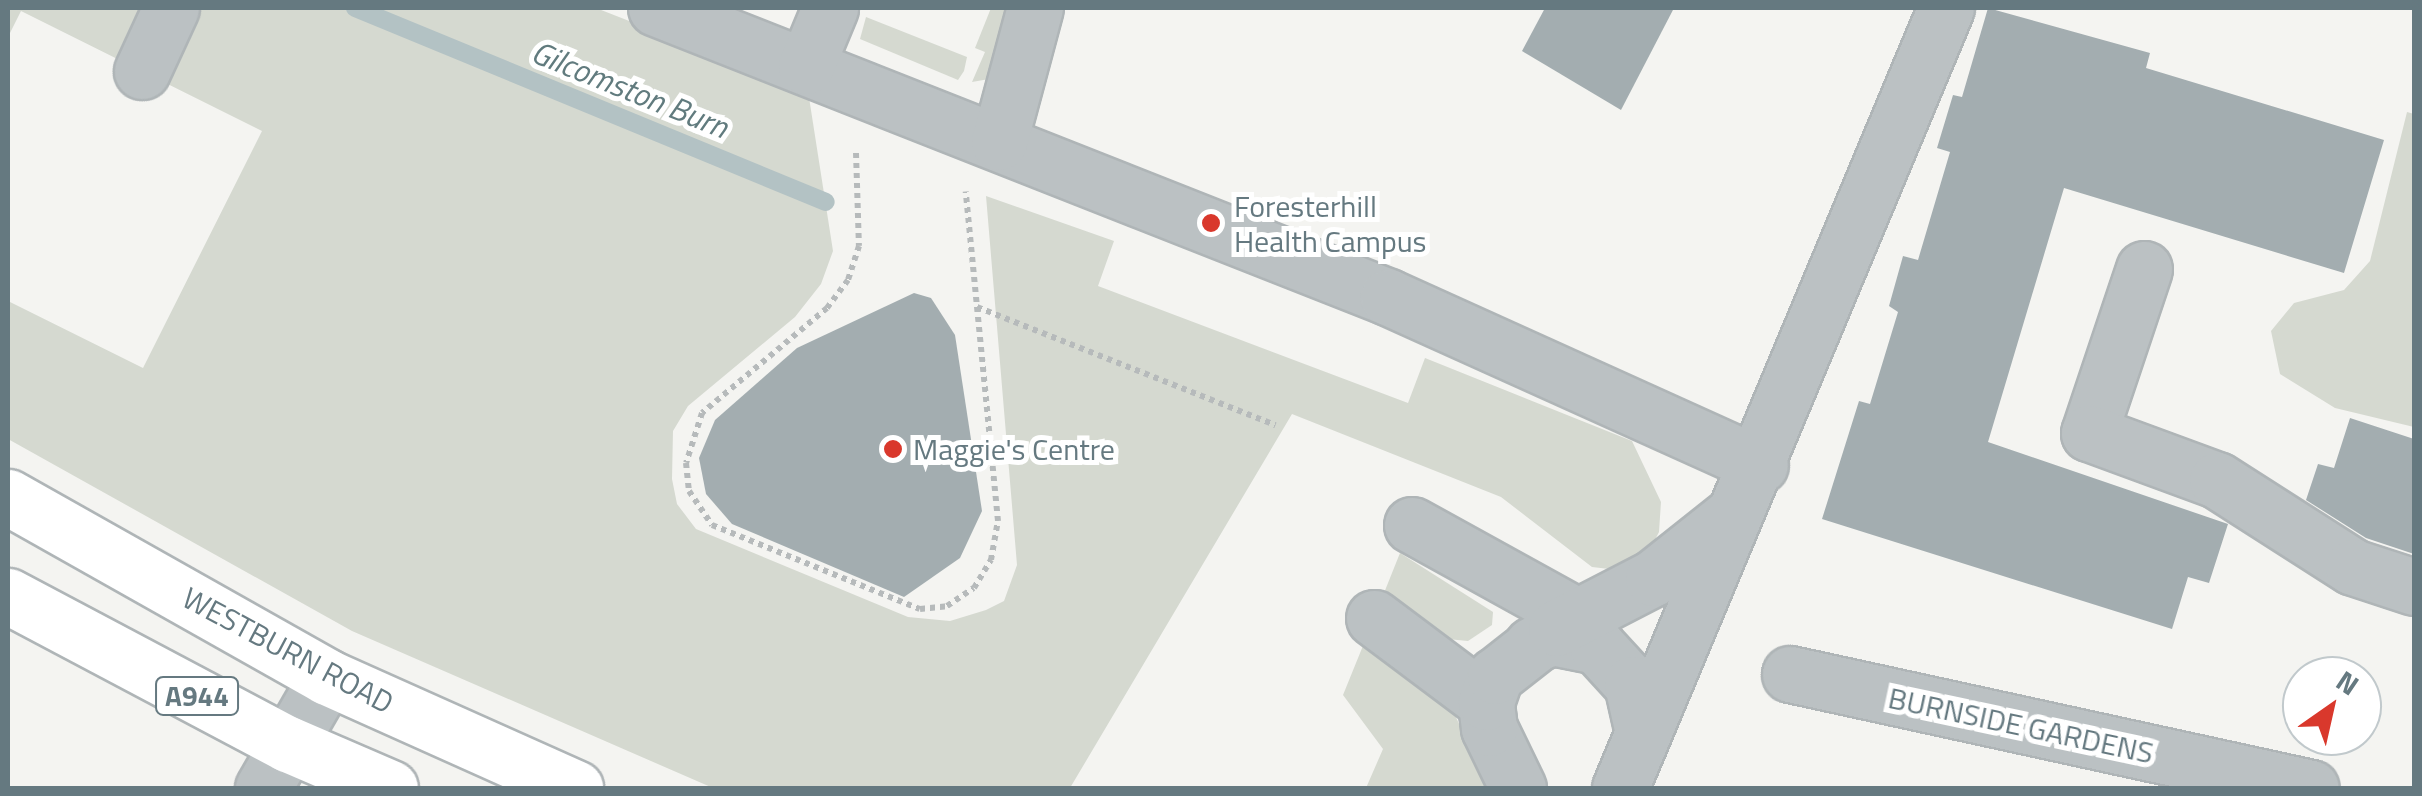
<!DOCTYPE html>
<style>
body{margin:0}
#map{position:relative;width:2422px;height:796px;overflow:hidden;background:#f4f4f1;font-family:"Titillium Web",sans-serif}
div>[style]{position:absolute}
.green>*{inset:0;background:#d5d9d0}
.stream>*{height:18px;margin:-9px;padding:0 9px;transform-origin:9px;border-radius:9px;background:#b3c2c4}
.building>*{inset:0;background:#a3adb0}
.path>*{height:6px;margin-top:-3px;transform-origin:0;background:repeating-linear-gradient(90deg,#b6babb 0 5px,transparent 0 10px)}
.roads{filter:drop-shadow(2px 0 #afb5b7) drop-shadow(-2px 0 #afb5b7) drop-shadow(0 2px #afb5b7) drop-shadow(0 -2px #afb5b7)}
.minor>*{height:55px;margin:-27.5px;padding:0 27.5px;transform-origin:27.5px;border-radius:27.5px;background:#bbc1c3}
.major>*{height:55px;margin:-27.5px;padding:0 27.5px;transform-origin:27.5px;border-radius:27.5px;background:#fff}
.dots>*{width:28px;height:28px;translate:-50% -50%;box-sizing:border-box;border:5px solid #fff;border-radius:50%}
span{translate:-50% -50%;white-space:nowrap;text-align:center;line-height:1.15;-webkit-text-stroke:10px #fff;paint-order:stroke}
.shield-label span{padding:2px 8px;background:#fff;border:2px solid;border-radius:8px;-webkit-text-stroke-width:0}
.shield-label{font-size:28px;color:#657980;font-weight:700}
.poi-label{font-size:30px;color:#657980}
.left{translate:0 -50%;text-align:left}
.street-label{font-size:30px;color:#657980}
.water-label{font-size:32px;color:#617b7e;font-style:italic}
.frame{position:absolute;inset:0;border:10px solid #657980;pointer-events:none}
.north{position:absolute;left:2282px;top:656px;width:100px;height:100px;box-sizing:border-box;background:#fff;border:2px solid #c1c9cc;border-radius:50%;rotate:34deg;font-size:28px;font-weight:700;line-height:40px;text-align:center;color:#657980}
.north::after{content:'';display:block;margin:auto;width:35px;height:45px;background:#d9382c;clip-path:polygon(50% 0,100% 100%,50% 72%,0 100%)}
</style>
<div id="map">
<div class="green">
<div style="clip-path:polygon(8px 8px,596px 8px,808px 91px,833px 251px,821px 284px,795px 317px,688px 406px,673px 431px,672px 479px,677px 504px,696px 529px,908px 617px,950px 621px,986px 610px,1004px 601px,1017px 565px,986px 196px,1114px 241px,1098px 286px,1408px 403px,1425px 358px,1632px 441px,1661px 502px,1659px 532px,1645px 559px,1618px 570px,1592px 567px,1501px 497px,1292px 414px,1070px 788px,713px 788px,352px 631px,8px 439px,8px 301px,143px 368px,262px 131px,21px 11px,8px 37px)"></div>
<div style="clip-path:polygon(991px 8px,1020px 8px,989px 79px,972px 82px,985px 52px,975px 48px)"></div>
<div style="clip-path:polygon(866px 17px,967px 57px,964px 71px,958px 80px,860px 39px)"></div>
<div style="clip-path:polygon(2407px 112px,2414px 114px,2414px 427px,2335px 408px,2280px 374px,2271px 331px,2294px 303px,2344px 290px,2370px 261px)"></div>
<div style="clip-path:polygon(1400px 553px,1493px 612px,1492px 625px,1468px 641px,1437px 638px,1380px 603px)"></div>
<div style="clip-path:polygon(1371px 626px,1411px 677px,1455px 715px,1488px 788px,1366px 788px,1383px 749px,1343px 695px)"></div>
</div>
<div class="stream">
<div style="left:355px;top:8px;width:509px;rotate:22.39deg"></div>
</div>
<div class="building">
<div style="clip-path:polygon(1545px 8px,1674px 8px,1621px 110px,1522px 51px)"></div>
<div style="clip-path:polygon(1988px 8px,2150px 53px,2146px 68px,2384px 140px,2344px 273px,2064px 188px,1988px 442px,2228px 524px,2209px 583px,2188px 577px,2172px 629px,1822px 519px,1859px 401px,1870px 404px,1898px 312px,1889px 306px,1903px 256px,1918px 260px,1950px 152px,1937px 148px,1953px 95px,1962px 97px)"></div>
<div style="clip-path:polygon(914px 293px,931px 298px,955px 335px,982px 511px,960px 558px,904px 597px,732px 524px,706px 494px,699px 458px,715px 420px,797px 348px)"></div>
<div style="clip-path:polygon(2350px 418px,2414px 439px,2414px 554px,2366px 538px,2306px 500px,2318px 464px,2334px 468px)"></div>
</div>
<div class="path">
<div style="left:856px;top:153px;width:93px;rotate:88.2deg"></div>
<div style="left:859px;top:246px;width:36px;rotate:108deg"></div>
<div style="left:848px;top:280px;width:35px;rotate:127deg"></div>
<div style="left:827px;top:308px;width:163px;rotate:140deg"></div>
<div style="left:702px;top:413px;width:52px;rotate:107.7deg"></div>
<div style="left:686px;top:463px;width:28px;rotate:84deg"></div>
<div style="left:689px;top:491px;width:41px;rotate:55.9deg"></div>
<div style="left:712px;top:525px;width:224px;rotate:22deg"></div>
<div style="left:920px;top:609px;width:27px;rotate:-6deg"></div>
<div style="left:947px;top:606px;width:32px;rotate:-34deg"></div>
<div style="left:974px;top:588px;width:33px;rotate:-59deg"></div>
<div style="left:991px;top:560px;width:40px;rotate:-80deg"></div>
<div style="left:998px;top:521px;width:331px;rotate:-95.6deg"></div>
<div style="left:977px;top:307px;width:321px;rotate:21.6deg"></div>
</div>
<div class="roads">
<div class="minor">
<div style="left:656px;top:8px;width:787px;rotate:21.54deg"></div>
<div style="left:1388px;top:297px;width:408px;rotate:24.3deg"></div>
<div style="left:806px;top:66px;width:63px;rotate:-67.5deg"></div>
<div style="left:142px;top:71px;width:69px;rotate:-65.3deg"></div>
<div style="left:999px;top:142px;width:139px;rotate:-75deg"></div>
<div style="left:2144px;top:269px;width:173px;rotate:108.5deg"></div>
<div style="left:2089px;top:433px;width:136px;rotate:20.2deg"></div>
<div style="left:2217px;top:480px;width:161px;rotate:32.6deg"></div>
<div style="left:2353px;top:567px;width:64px;rotate:18.2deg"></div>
<div style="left:1412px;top:525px;width:191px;rotate:28.9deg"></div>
<div style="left:1374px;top:618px;width:140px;rotate:36.9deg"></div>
<div style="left:1532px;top:645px;width:22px;rotate:-22deg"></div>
<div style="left:1552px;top:637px;width:46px;rotate:11.3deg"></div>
<div style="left:1597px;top:646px;width:52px;rotate:47.4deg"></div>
<div style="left:1632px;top:684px;width:50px;rotate:77.3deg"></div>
<div style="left:1790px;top:674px;width:533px;rotate:12.34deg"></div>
<div style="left:263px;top:788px;width:128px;rotate:-60deg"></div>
<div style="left:1518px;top:788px;width:67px;rotate:-115.8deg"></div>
<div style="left:1489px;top:728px;width:26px;rotate:-97deg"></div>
<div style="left:1486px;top:702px;width:28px;rotate:-71deg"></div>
<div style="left:1495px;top:676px;width:78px;rotate:-38.2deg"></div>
<div style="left:1556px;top:628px;width:109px;rotate:-27.3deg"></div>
<div style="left:1653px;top:578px;width:100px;rotate:-38.5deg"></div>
<div style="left:1620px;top:788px;width:845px;rotate:-67.32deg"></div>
</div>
<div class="major">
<div style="left:8px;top:497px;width:366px;rotate:29.4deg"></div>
<div style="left:327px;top:677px;width:272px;rotate:24.1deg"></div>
<div style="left:8px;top:596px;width:317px;rotate:27.9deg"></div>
<div style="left:288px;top:744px;width:111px;rotate:23.3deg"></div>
</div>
</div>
<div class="dots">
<div style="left:1211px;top:223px;background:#d9382c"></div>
<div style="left:893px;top:449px;background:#d9382c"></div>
</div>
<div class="shield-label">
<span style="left:197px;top:696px">A944</span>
</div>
<div class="poi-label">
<span class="left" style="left:1234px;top:223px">Foresterhill<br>Health Campus</span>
<span class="left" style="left:913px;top:449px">Maggie's Centre</span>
</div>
<div class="street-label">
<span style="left:288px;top:650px;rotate:28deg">WESTBURN ROAD</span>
<span style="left:2021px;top:725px;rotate:12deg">BURNSIDE GARDENS</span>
</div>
<div class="water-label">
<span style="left:630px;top:89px;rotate:22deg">Gilcomston Burn</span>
</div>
<div class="frame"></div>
<div class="north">N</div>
</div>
